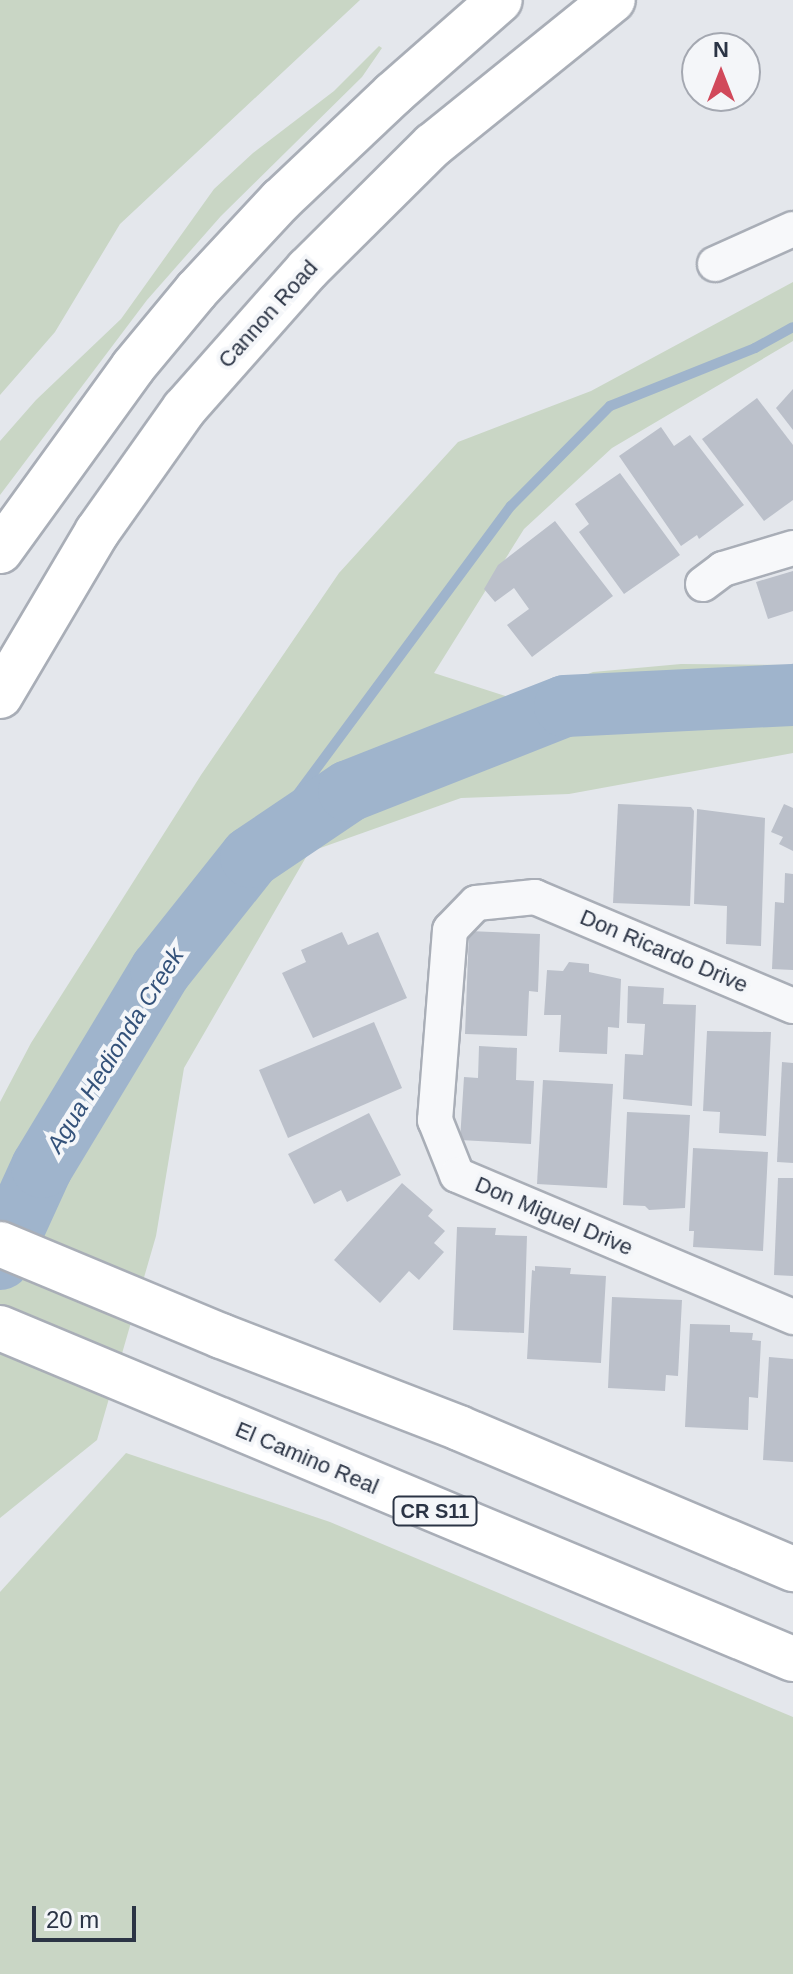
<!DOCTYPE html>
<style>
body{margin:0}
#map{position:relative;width:793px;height:1974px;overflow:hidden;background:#e4e7ec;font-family:Helvetica,sans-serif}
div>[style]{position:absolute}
.green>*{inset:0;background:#c9d6c5}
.stream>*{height:10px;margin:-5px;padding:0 5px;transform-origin:5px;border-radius:5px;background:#9fb4cc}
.river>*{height:62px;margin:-31px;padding:0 31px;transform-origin:31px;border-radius:31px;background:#9fb4cc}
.building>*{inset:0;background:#bbc0ca}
.roads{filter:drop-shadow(2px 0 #a9aeb7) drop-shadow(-2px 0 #a9aeb7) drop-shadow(0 2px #a9aeb7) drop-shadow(0 -2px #a9aeb7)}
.minor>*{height:34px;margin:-17px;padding:0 17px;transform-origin:17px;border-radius:17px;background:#f7f8fa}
.major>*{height:44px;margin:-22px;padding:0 22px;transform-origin:22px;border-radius:22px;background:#fff}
span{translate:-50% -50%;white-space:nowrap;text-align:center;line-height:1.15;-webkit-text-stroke:8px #f4f6f9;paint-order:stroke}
.shield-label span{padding:2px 6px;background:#f4f6f9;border:2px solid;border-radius:6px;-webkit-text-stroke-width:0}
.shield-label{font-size:20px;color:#2b3445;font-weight:700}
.street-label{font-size:22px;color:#2b3445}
.water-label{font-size:24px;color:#34527a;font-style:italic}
.north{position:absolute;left:681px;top:32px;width:80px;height:80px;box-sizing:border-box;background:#f4f6f9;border:2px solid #a4a8b1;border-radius:50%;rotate:0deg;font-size:22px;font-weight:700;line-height:32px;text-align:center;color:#2b3445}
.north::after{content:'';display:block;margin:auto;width:28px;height:36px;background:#d1495b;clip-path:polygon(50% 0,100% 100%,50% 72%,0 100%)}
.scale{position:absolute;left:32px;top:1906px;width:104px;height:36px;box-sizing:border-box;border:4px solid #2b3445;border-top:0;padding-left:10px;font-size:24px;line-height:28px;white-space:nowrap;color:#2b3445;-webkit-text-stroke:6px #f4f6f9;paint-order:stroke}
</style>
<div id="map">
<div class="green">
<div style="clip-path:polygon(0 0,360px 0,120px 224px,55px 332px,0 395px)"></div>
<div style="clip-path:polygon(379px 46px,382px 48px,362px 77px,221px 216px,147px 300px,0 495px,0 441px,36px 400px,121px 319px,214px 189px,253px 153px,334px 91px)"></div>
<div style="clip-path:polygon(793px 282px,793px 341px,612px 448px,524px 529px,434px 673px,521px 701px,593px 672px,681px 664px,793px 665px,793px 753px,569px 794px,461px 798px,309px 852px,184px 1068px,156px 1236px,97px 1440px,0 1518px,0 1102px,31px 1043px,201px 775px,339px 573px,458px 442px,591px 391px)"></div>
<div style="clip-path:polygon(126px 1453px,330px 1522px,793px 1717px,793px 1974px,0 1974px,0 1592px)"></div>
</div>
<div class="stream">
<div style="left:251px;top:857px;width:437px;rotate:-53.5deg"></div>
<div style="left:511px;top:506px;width:141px;rotate:-45.3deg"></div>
<div style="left:610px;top:406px;width:156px;rotate:-21.8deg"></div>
<div style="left:755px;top:348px;width:43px;rotate:-28.9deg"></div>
</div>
<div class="river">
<div style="left:0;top:1259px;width:101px;rotate:-65.5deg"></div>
<div style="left:42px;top:1167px;width:230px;rotate:-58.9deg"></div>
<div style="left:161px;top:970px;width:144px;rotate:-51.5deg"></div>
<div style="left:251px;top:857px;width:118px;rotate:-34deg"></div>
<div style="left:349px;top:791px;width:232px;rotate:-21.5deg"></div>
<div style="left:565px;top:706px;width:228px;rotate:-2.8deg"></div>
</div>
<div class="building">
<div style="clip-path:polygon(793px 389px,793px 430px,776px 408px)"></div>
<div style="clip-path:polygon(757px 398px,793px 445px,793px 500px,764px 521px,702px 439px)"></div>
<div style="clip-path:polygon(661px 427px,674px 446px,690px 435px,744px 505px,699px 539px,697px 535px,681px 546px,619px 456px)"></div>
<div style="clip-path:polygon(620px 473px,680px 555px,624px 594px,579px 532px,589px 524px,575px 504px)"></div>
<div style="clip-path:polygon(555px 521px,613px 596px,532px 657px,507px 625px,529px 609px,514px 588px,495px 602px,484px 589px,498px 565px)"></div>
<div style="clip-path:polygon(793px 571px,793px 611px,768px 619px,756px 582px)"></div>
<div style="clip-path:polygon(618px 804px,691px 807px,694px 811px,690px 906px,613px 903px)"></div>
<div style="clip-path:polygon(784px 804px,793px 808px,793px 851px,779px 844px,783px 837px,771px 832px)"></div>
<div style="clip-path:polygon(697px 809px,765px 818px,761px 946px,726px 944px,727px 906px,694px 904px)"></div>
<div style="clip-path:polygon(785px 873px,793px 874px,793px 970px,772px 969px,775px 902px,784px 903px)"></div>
<div style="clip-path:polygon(469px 931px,540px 934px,538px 992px,529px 991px,527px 1036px,465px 1034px)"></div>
<div style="clip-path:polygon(342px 932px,348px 945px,378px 932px,407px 998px,313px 1038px,282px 973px,306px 962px,301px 950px)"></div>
<div style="clip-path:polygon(569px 962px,589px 964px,589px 972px,621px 979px,619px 1028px,608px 1027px,607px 1054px,559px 1052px,561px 1015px,544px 1015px,547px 970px,563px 971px)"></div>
<div style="clip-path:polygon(628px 986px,664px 988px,663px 1004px,696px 1005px,692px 1106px,623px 1099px,625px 1054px,643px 1055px,645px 1024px,627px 1023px)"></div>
<div style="clip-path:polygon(374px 1022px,402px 1088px,288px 1138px,259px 1070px)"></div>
<div style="clip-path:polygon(707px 1031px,771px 1032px,766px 1136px,719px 1133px,720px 1112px,703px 1111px)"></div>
<div style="clip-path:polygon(479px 1046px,517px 1048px,516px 1080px,534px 1081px,531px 1144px,460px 1140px,464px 1077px,478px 1078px)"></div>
<div style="clip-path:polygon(782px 1062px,793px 1063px,793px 1163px,777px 1162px)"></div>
<div style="clip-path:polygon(543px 1080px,613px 1084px,607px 1188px,537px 1184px)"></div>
<div style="clip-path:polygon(627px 1112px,690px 1115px,685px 1208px,649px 1210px,645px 1206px,623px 1205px)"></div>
<div style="clip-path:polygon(369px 1113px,401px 1175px,347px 1202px,341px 1190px,314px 1204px,288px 1154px)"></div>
<div style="clip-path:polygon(693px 1148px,768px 1152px,763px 1251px,693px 1247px,694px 1231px,689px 1231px)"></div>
<div style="clip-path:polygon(778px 1178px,793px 1178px,793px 1276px,774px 1275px)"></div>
<div style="clip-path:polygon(402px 1183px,433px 1210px,428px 1216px,445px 1231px,434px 1243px,444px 1252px,419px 1280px,409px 1271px,380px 1303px,334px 1260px)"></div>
<div style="clip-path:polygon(457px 1227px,496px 1228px,495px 1235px,527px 1236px,524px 1333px,453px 1330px)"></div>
<div style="clip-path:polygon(535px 1266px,571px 1268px,570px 1274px,606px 1276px,601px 1363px,527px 1359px,532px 1270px,535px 1271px)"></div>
<div style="clip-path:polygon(612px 1297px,682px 1300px,678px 1376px,666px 1375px,665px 1391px,608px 1388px)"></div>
<div style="clip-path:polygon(690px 1324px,730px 1325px,730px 1332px,753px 1333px,752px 1340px,761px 1341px,758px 1398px,749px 1397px,748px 1430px,685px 1427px)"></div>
<div style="clip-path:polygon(769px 1357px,793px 1359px,793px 1462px,763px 1460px)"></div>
</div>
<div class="roads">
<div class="minor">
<div style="left:715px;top:264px;width:85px;rotate:-24.2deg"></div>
<div style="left:703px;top:584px;width:25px;rotate:-37deg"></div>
<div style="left:723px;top:569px;width:73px;rotate:-16.7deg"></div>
<div style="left:793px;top:1006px;width:280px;rotate:-157.1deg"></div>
<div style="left:535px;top:897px;width:59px;rotate:174.2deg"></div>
<div style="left:476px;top:903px;width:37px;rotate:134deg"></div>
<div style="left:450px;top:930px;width:191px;rotate:94.5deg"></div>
<div style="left:435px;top:1120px;width:59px;rotate:68.2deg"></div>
<div style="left:457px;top:1175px;width:365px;rotate:22.9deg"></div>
</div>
<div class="major">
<div style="left:0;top:551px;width:227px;rotate:-54.1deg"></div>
<div style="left:133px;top:367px;width:99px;rotate:-50.3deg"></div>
<div style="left:196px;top:291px;width:125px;rotate:-47deg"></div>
<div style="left:281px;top:200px;width:154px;rotate:-43.4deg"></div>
<div style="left:393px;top:94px;width:142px;rotate:-41.3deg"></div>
<div style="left:0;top:696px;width:191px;rotate:-59.4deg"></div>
<div style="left:97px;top:532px;width:151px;rotate:-54.7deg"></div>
<div style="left:184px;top:409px;width:187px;rotate:-48.5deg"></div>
<div style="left:308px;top:269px;width:176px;rotate:-44.8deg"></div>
<div style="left:433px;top:145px;width:231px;rotate:-38.9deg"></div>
<div style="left:0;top:1244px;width:239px;rotate:22.6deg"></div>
<div style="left:221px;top:1336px;width:255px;rotate:21.1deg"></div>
<div style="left:459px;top:1428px;width:363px;rotate:22.9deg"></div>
<div style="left:0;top:1328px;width:859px;rotate:22.66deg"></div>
</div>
</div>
<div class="shield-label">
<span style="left:435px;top:1511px">CR S11</span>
</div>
<div class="street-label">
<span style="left:268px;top:314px;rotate:-48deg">Cannon Road</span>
<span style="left:664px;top:951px;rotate:23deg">Don Ricardo Drive</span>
<span style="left:554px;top:1216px;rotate:23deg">Don Miguel Drive</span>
<span style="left:307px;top:1458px;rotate:23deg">El Camino Real</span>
</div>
<div class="water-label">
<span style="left:115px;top:1050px;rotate:-58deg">Agua Hedionda Creek</span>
</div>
<div class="north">N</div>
<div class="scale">20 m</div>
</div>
